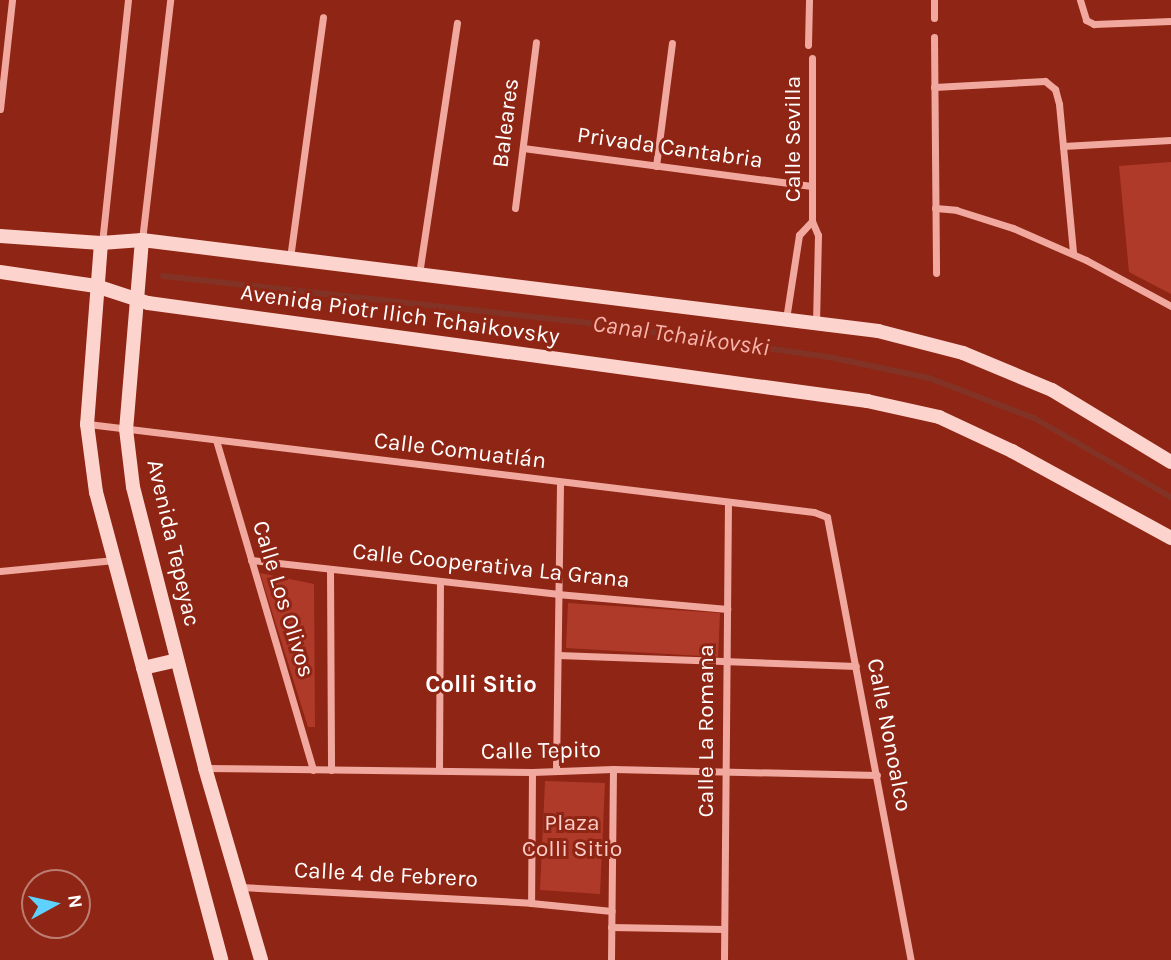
<!DOCTYPE html>
<meta charset="utf-8">
<style>
body{margin:0}
#map{position:relative;width:1171px;height:960px;overflow:hidden;background:#8f2514;font-family:Karla,sans-serif}
div>[style]{position:absolute}
.green>*{inset:0;background:#b03a2a}
.stream>*{height:6px;margin:-3px;padding:0 3px;transform-origin:3px;border-radius:3px;background:#823325}
.street>*{height:7px;margin:-3.5px;padding:0 3.5px;transform-origin:3.5px;border-radius:3.5px;background:#f1a99f}
.secondary>*{height:14px;margin:-7px;padding:0 7px;transform-origin:7px;border-radius:7px;background:#fcd4cd}
span{translate:-50% -50%;white-space:nowrap;text-align:center;line-height:1.15;-webkit-text-stroke:6px #8f2514;paint-order:stroke}
.street-label{font-size:23px;color:#fff}
.park-label{font-size:23px;color:#fcccc6}
.water-label{font-size:24px;color:#f8b4ab;font-style:italic}
.neighbourhood-label{font-size:24px;color:#fff;font-weight:700}
.north{position:absolute;left:21px;top:869px;width:70px;height:70px;box-sizing:border-box;background:#8f2514;border:2px solid #bc7c72;border-radius:50%;rotate:82deg;font-size:19px;font-weight:700;line-height:28px;text-align:center;color:#fff}
.north::after{content:'';display:block;margin:auto;width:24px;height:32px;background:#5fd1ff;clip-path:polygon(50% 0,100% 100%,50% 72%,0 100%)}
</style>
<div id="map">
<div class="green">
<div style="clip-path:polygon(1171px 162px,1171px 294px,1129px 272px,1119px 166px)"></div>
<div style="clip-path:polygon(260px 573px,314px 584px,315px 727px,308px 727px)"></div>
<div style="clip-path:polygon(568px 603px,720px 613px,718px 657px,566px 648px)"></div>
<div style="clip-path:polygon(545px 781px,605px 783px,600px 894px,540px 890px)"></div>
</div>
<div class="stream">
<div style="left:163px;top:276px;width:427px;rotate:6.3deg"></div>
<div style="left:587px;top:323px;width:244px;rotate:8deg"></div>
<div style="left:829px;top:357px;width:102px;rotate:11.9deg"></div>
<div style="left:929px;top:378px;width:112px;rotate:20.9deg"></div>
<div style="left:1034px;top:418px;width:158px;rotate:30deg"></div>
</div>
<div class="street">
<div style="left:934px;top:0;width:18px;rotate:90deg"></div>
<div style="left:1080px;top:0;width:21px;rotate:73deg"></div>
<div style="left:1086px;top:20px;width:9px;rotate:27deg"></div>
<div style="left:1094px;top:24px;width:77px;rotate:-2.2deg"></div>
<div style="left:934px;top:37px;width:236px;rotate:89.5deg"></div>
<div style="left:808px;top:45px;width:45px;rotate:-88.7deg"></div>
<div style="left:812px;top:58px;width:163px;rotate:90deg"></div>
<div style="left:812px;top:221px;width:15px;rotate:67deg"></div>
<div style="left:818px;top:235px;width:88px;rotate:91.3deg"></div>
<div style="left:934px;top:87px;width:111px;rotate:-3.1deg"></div>
<div style="left:1045px;top:81px;width:13px;rotate:39deg"></div>
<div style="left:1055px;top:89px;width:16px;rotate:75deg"></div>
<div style="left:1059px;top:104px;width:150px;rotate:84.6deg"></div>
<div style="left:0;top:109px;width:110px;rotate:-83.7deg"></div>
<div style="left:1063px;top:146px;width:108px;rotate:-3.2deg"></div>
<div style="left:523px;top:148px;width:291px;rotate:7.5deg"></div>
<div style="left:656px;top:166px;width:124px;rotate:-82.6deg"></div>
<div style="left:515px;top:208px;width:167px;rotate:-82.8deg"></div>
<div style="left:935px;top:208px;width:21px;rotate:5deg"></div>
<div style="left:956px;top:210px;width:60px;rotate:17.5deg"></div>
<div style="left:1013px;top:228px;width:80px;rotate:23.7deg"></div>
<div style="left:1086px;top:260px;width:97px;rotate:28.4deg"></div>
<div style="left:142px;top:240px;width:242px;rotate:-83.3deg"></div>
<div style="left:102px;top:243px;width:244px;rotate:-83.9deg"></div>
<div style="left:290px;top:258px;width:243px;rotate:-82.2deg"></div>
<div style="left:419px;top:274px;width:254px;rotate:-81.4deg"></div>
<div style="left:786px;top:319px;width:85px;rotate:-81.2deg"></div>
<div style="left:799px;top:235px;width:19px;rotate:-47deg"></div>
<div style="left:88px;top:424px;width:731px;rotate:6.91deg"></div>
<div style="left:814px;top:512px;width:14px;rotate:21deg"></div>
<div style="left:827px;top:517px;width:451px;rotate:79.3deg"></div>
<div style="left:216px;top:440px;width:344px;rotate:73.6deg"></div>
<div style="left:251px;top:560px;width:308px;rotate:6.3deg"></div>
<div style="left:557px;top:594px;width:171px;rotate:5deg"></div>
<div style="left:330px;top:569px;width:201px;rotate:89.7deg"></div>
<div style="left:0;top:571px;width:115px;rotate:-5.5deg"></div>
<div style="left:558px;top:655px;width:298px;rotate:2.1deg"></div>
<div style="left:206px;top:768px;width:326px;rotate:0.7deg"></div>
<div style="left:532px;top:772px;width:81px;rotate:-2.1deg"></div>
<div style="left:613px;top:769px;width:264px;rotate:1.3deg"></div>
<div style="left:439px;top:770px;width:188px;rotate:-89.7deg"></div>
<div style="left:556px;top:771px;width:289px;rotate:-89.2deg"></div>
<div style="left:532px;top:772px;width:131px;rotate:90.4deg"></div>
<div style="left:531px;top:903px;width:81px;rotate:5.6deg"></div>
<div style="left:240px;top:887px;width:291px;rotate:3.1deg"></div>
<div style="left:611px;top:927px;width:113px;rotate:1deg"></div>
<div style="left:611px;top:960px;width:191px;rotate:-89.4deg"></div>
<div style="left:724px;top:960px;width:458px;rotate:-89.5deg"></div>
</div>
<div class="secondary">
<div style="left:0;top:236px;width:101px;rotate:4deg"></div>
<div style="left:101px;top:243px;width:41px;rotate:-4.2deg"></div>
<div style="left:142px;top:240px;width:742px;rotate:7.05deg"></div>
<div style="left:878px;top:331px;width:88px;rotate:14.5deg"></div>
<div style="left:963px;top:353px;width:96px;rotate:22.6deg"></div>
<div style="left:1052px;top:390px;width:139px;rotate:31.2deg"></div>
<div style="left:142px;top:240px;width:190px;rotate:94.8deg"></div>
<div style="left:126px;top:429px;width:58px;rotate:83.1deg"></div>
<div style="left:133px;top:487px;width:290px;rotate:75.6deg"></div>
<div style="left:205px;top:768px;width:200px;rotate:73.7deg"></div>
<div style="left:101px;top:243px;width:182px;rotate:94.4deg"></div>
<div style="left:87px;top:424px;width:69px;rotate:82.5deg"></div>
<div style="left:96px;top:492px;width:484px;rotate:75deg"></div>
<div style="left:0;top:272px;width:97px;rotate:8.3deg"></div>
<div style="left:96px;top:286px;width:55px;rotate:18.1deg"></div>
<div style="left:148px;top:303px;width:726px;rotate:7.76deg"></div>
<div style="left:867px;top:401px;width:74px;rotate:12.5deg"></div>
<div style="left:939px;top:417px;width:81px;rotate:25deg"></div>
<div style="left:1012px;top:451px;width:181px;rotate:28.7deg"></div>
<div style="left:143px;top:668px;width:35px;rotate:-13deg"></div>
</div>
<div class="street-label">
<span style="left:506px;top:123px;rotate:-83deg">Baleares</span>
<span style="left:793px;top:139px;rotate:-90deg">Calle Sevilla</span>
<span style="left:670px;top:148px;rotate:8deg">Privada Cantabria</span>
<span style="left:400px;top:315px;rotate:8deg">Avenida Piotr Ilich Tchaikovsky</span>
<span style="left:460px;top:451px;rotate:7deg">Calle Comuatlán</span>
<span style="left:173px;top:543px;rotate:77deg">Avenida Tepeyac</span>
<span style="left:491px;top:566px;rotate:6deg">Calle Cooperativa La Grana</span>
<span style="left:283px;top:599px;rotate:73deg">Calle Los Olivos</span>
<span style="left:706px;top:731px;rotate:-90deg">Calle La Romana</span>
<span style="left:889px;top:735px;rotate:79deg">Calle Nonoalco</span>
<span style="left:541px;top:751px;rotate:-1deg">Calle Tepito</span>
<span style="left:386px;top:875px;rotate:3deg">Calle 4 de Febrero</span>
</div>
<div class="park-label">
<span style="left:572px;top:836px">Plaza<br>Colli Sitio</span>
</div>
<div class="water-label">
<span style="left:681px;top:336px;rotate:8deg">Canal Tchaikovski</span>
</div>
<div class="neighbourhood-label">
<span style="left:481px;top:685px">Colli Sitio</span>
</div>
<div class="north">N</div>
</div>
